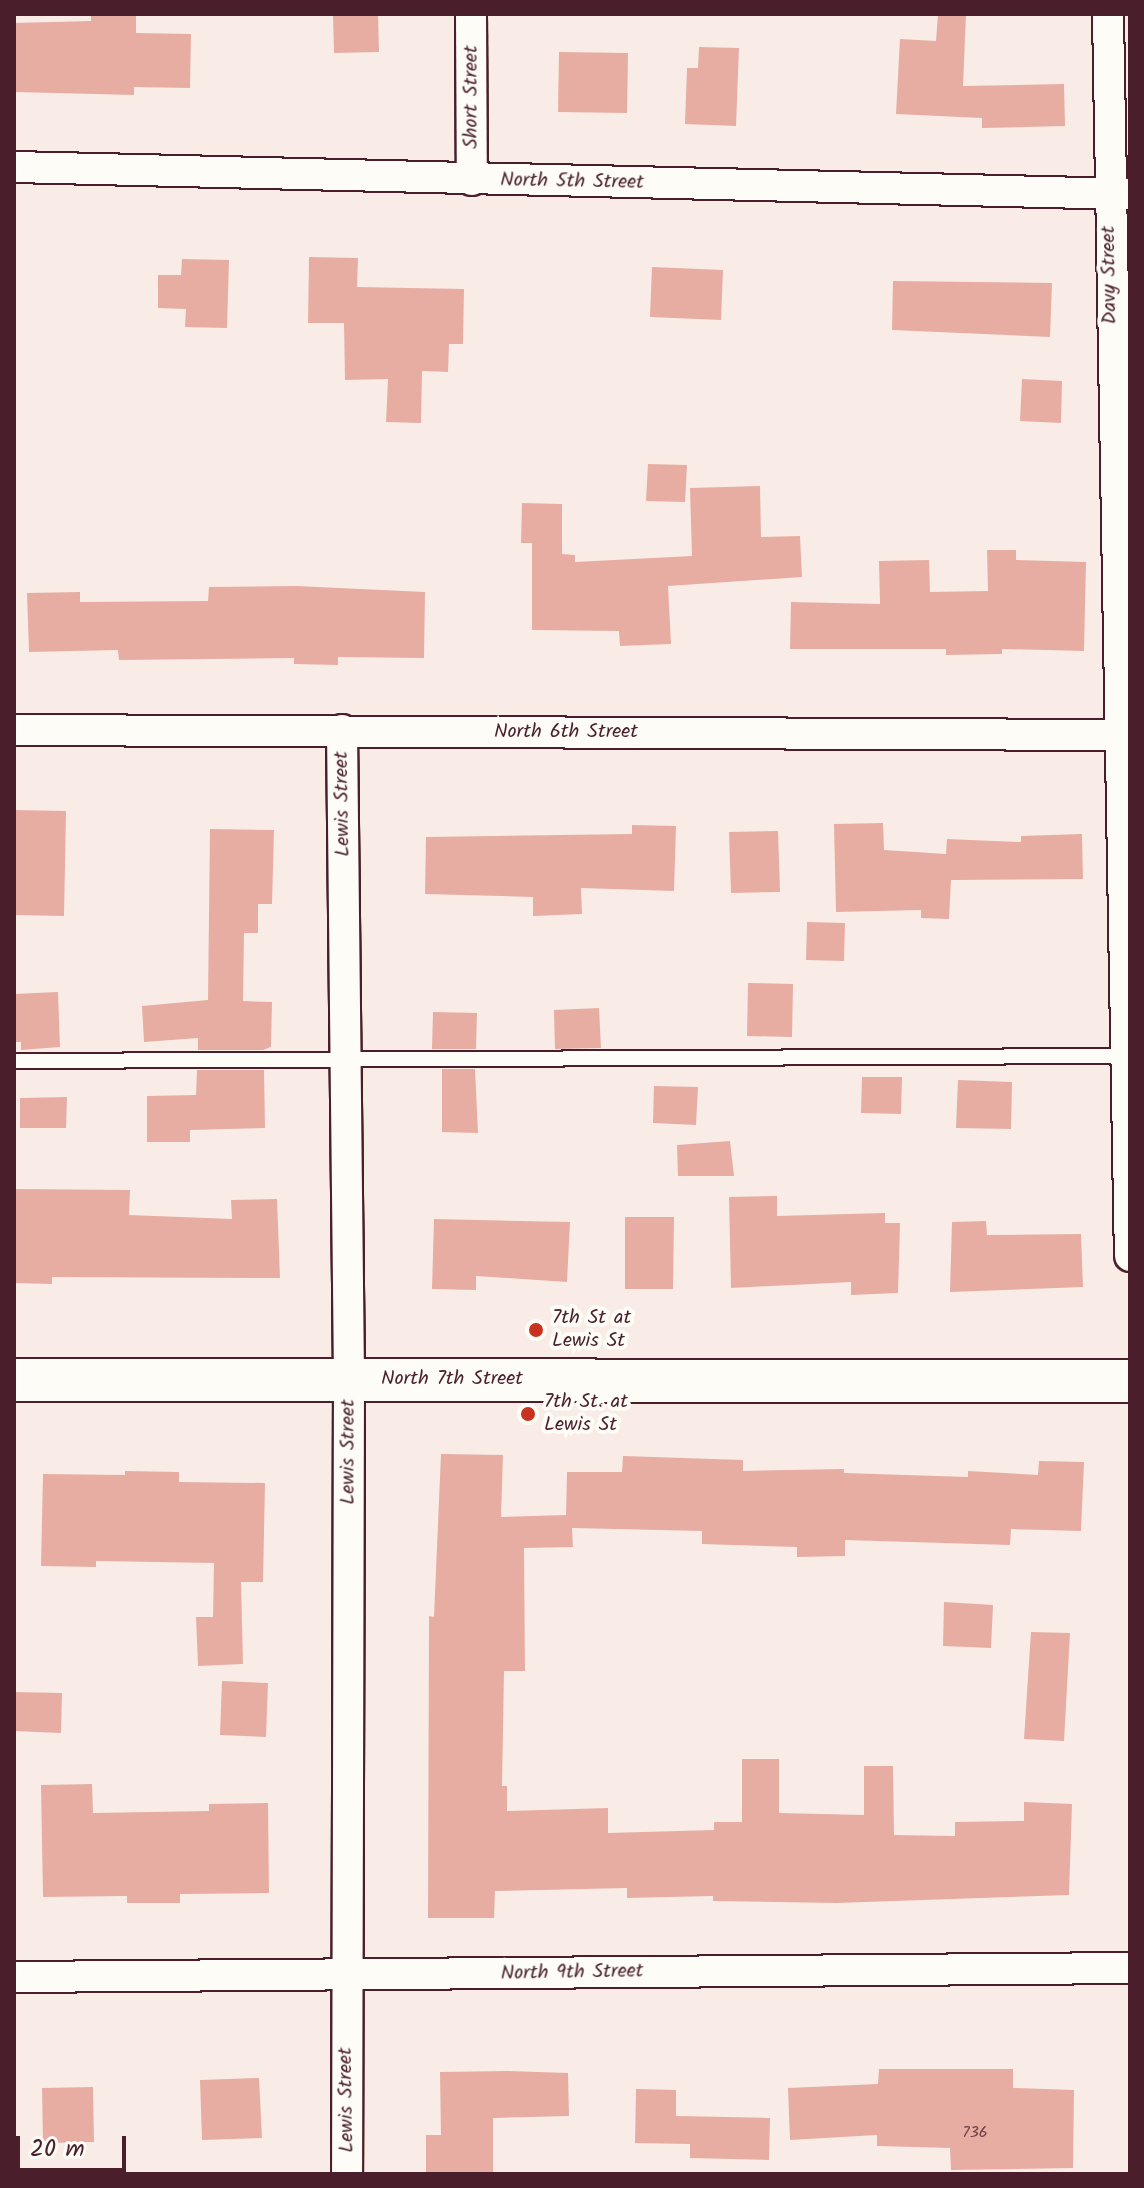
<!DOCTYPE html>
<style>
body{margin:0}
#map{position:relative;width:1144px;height:2188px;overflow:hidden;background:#f9ece6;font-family:Kalam,sans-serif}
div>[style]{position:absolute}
.building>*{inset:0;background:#e7ada3}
.roads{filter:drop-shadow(2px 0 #4a1f2b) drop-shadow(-2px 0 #4a1f2b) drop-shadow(0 2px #4a1f2b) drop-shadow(0 -2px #4a1f2b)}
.lane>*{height:14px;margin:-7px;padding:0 7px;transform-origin:7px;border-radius:7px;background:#fdfcf7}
.street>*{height:30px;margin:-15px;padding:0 15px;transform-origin:15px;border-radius:15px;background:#fdfcf7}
.secondary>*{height:42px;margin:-21px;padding:0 21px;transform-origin:21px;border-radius:21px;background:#fdfcf7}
.dots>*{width:22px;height:22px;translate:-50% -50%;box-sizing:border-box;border:4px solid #fdfcf7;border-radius:50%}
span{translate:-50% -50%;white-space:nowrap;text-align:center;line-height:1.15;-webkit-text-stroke:8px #fdfcf7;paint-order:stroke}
.number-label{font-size:16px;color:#714249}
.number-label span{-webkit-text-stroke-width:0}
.street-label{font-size:20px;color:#4a1f2b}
.poi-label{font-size:20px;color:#4a1f2b}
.left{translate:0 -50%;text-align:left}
.frame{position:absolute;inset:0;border:16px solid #4a1f2b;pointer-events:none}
.scale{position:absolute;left:16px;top:2136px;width:110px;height:36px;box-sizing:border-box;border:4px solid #4a1f2b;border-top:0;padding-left:10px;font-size:24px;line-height:28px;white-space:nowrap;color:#4a1f2b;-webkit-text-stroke:6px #fdfcf7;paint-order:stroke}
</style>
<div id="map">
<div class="building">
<div style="clip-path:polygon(91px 14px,136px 14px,136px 33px,191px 34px,190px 88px,134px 87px,134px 95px,14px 92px,14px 23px,91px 21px)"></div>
<div style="clip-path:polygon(333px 14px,378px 14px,379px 52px,334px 53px)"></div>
<div style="clip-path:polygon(938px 14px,966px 14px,963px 86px,1064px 84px,1065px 126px,982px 128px,982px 118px,896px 114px,900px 39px,936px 41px)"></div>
<div style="clip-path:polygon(699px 47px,739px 48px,736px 126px,685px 124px,687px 68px,698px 68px)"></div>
<div style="clip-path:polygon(559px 52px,628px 53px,627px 113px,558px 112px)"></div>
<div style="clip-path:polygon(309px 257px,358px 258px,357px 287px,464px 289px,463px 344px,449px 344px,448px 372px,422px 371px,421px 423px,386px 422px,388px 379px,345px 380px,344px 323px,308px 323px)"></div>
<div style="clip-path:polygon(182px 259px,229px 260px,227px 328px,185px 327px,186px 309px,158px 308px,158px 275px,181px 275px)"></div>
<div style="clip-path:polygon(652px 267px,723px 270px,721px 320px,650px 317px)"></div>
<div style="clip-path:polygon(893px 281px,1052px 283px,1050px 337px,892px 330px)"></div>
<div style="clip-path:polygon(1022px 379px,1062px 381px,1061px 423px,1020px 421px)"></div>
<div style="clip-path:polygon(648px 464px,687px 465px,685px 502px,646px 501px)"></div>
<div style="clip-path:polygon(760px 486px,761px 537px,800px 536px,802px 577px,668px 586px,671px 644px,620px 646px,619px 631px,532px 630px,532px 543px,521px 543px,522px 503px,562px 504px,562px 554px,575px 555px,575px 562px,692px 556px,690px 488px)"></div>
<div style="clip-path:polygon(987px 550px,1016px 550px,1016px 560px,1086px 562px,1084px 651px,1002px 649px,1002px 654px,946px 655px,946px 649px,790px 649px,791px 602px,880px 604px,879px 561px,929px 560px,930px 592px,988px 591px)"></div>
<div style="clip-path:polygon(296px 586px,425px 592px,424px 658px,338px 657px,338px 665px,294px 664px,294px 658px,119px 660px,118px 650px,29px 652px,27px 593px,80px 592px,80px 602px,208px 601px,209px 587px)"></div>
<div style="clip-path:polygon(14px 810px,66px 811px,64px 916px,14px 915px)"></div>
<div style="clip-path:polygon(883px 823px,884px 850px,946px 854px,947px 839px,1021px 842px,1021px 836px,1082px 834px,1083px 879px,951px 880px,949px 919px,921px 918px,921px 910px,836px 912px,834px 824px)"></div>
<div style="clip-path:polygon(632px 825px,676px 826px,674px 891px,581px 888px,582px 914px,533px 916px,533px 897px,425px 894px,426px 837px,632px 834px)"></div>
<div style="clip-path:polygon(210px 829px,274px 830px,272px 904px,258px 904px,258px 933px,244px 933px,243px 1001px,272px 1002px,271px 1047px,263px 1050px,198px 1050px,198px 1038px,144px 1042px,142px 1006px,208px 1000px)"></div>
<div style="clip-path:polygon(778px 831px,780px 892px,731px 893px,729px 832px)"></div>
<div style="clip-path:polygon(807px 922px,845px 923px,844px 961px,806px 960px)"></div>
<div style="clip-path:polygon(748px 983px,793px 984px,792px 1037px,747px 1036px)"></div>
<div style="clip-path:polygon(58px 992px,60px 1047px,21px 1050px,21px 1042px,14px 1042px,14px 994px)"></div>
<div style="clip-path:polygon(599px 1008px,601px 1048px,555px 1049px,554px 1010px)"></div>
<div style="clip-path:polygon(433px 1012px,477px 1013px,476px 1049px,432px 1049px)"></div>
<div style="clip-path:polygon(442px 1069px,475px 1069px,478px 1133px,442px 1132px)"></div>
<div style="clip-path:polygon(197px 1070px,264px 1070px,265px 1128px,190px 1130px,190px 1142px,147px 1142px,147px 1096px,196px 1095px)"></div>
<div style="clip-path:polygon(862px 1077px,902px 1077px,901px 1114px,861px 1113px)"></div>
<div style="clip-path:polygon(958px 1080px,1012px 1082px,1011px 1129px,956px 1128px)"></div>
<div style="clip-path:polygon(654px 1086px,698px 1087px,696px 1125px,653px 1123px)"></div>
<div style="clip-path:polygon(67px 1097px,66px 1128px,20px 1128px,20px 1098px)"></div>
<div style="clip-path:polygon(730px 1141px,734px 1176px,678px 1176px,677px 1145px)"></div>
<div style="clip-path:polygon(14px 1189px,130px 1190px,129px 1215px,232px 1219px,231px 1200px,277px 1199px,280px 1278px,52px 1277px,52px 1284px,14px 1283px)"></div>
<div style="clip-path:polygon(777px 1196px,777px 1216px,885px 1213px,885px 1223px,900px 1223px,898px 1293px,851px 1295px,851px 1282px,731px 1288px,729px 1197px)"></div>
<div style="clip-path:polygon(625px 1217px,674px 1217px,673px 1289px,625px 1289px)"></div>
<div style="clip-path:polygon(434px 1219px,570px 1222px,567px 1282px,476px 1276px,476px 1290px,432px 1289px)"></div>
<div style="clip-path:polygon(986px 1221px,987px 1235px,1081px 1234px,1083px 1287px,950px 1292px,952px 1222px)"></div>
<div style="clip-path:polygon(441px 1454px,503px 1455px,501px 1517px,566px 1515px,567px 1472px,622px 1472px,623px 1456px,743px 1460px,743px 1471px,844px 1469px,844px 1473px,968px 1477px,968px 1471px,1038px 1475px,1039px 1461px,1084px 1462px,1081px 1531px,1011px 1529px,1010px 1545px,845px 1540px,845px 1556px,797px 1557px,797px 1547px,702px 1544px,702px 1531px,572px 1528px,573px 1547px,524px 1548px,525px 1671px,504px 1671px,502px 1786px,507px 1786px,507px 1811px,608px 1808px,608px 1833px,714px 1830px,714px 1822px,742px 1822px,742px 1759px,779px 1759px,779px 1813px,864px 1815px,864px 1766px,893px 1766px,894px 1835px,955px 1836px,955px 1822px,1024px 1821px,1024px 1802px,1072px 1804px,1069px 1895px,836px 1903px,713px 1901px,713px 1896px,627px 1898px,627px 1888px,495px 1891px,494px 1918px,428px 1918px,429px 1616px,434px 1617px)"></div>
<div style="clip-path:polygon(125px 1471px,179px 1472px,179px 1482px,265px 1483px,263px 1582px,241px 1582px,243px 1664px,198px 1666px,196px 1617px,213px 1617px,214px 1563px,96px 1561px,96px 1567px,41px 1566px,43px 1474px,125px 1475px)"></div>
<div style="clip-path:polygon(944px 1602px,993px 1605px,991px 1648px,943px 1646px)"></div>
<div style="clip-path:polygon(1031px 1632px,1070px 1633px,1064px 1741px,1024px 1739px)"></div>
<div style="clip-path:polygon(222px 1681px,268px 1683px,266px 1737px,220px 1735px)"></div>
<div style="clip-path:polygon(14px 1692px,62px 1693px,61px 1733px,14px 1731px)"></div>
<div style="clip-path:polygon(92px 1784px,93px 1813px,209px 1811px,209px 1804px,268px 1803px,269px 1893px,180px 1894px,180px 1903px,127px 1903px,127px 1896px,43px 1897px,41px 1785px)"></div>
<div style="clip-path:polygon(879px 2069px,1013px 2069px,1013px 2088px,1074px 2090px,1073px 2168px,951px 2170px,950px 2148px,877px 2146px,877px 2135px,790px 2140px,788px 2088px,878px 2084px)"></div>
<div style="clip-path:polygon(507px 2071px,568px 2073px,569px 2116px,493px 2118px,493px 2174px,426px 2174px,426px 2135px,441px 2135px,440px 2072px)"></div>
<div style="clip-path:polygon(259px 2078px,262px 2138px,202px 2140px,200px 2080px)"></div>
<div style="clip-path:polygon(93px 2087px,94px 2142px,43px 2143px,42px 2088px)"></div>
<div style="clip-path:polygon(636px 2089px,676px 2090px,676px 2116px,770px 2118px,769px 2160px,690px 2158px,690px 2144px,635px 2143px)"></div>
</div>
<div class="roads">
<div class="lane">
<div style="left:14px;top:1061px;width:1111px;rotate:-0.26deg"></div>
</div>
<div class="street">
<div style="left:471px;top:14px;width:166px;rotate:89.7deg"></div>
<div style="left:1108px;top:14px;width:1242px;rotate:88.99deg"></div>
<div style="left:14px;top:167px;width:1114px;rotate:1.39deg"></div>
<div style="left:14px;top:730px;width:1103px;rotate:0.26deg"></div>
<div style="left:342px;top:730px;width:649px;rotate:89.38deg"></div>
<div style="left:349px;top:1379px;width:795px;rotate:90.14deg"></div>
<div style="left:14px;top:1977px;width:1116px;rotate:-0.46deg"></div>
</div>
<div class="secondary">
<div style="left:14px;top:1380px;width:1116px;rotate:0.05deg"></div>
</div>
</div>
<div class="dots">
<div style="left:536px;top:1330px;background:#c8321e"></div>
<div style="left:528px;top:1414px;background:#c8321e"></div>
</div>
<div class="number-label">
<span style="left:975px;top:2133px">736</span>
</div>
<div class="street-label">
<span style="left:472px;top:97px;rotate:-90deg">Short Street</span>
<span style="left:572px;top:182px;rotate:1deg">North 5th Street</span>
<span style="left:1110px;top:275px;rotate:-91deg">Davy Street</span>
<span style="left:566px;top:732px">North 6th Street</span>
<span style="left:343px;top:804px;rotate:-91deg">Lewis Street</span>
<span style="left:452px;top:1379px">North 7th Street</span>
<span style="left:349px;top:1452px;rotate:-90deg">Lewis Street</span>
<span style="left:572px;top:1973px;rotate:-1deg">North 9th Street</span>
<span style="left:347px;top:2100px;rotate:-91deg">Lewis Street</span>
</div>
<div class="poi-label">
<span class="left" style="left:552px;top:1330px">7th St at<br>Lewis St</span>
<span class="left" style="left:544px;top:1414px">7th St. at<br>Lewis St</span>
</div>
<div class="frame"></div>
<div class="scale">20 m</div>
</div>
